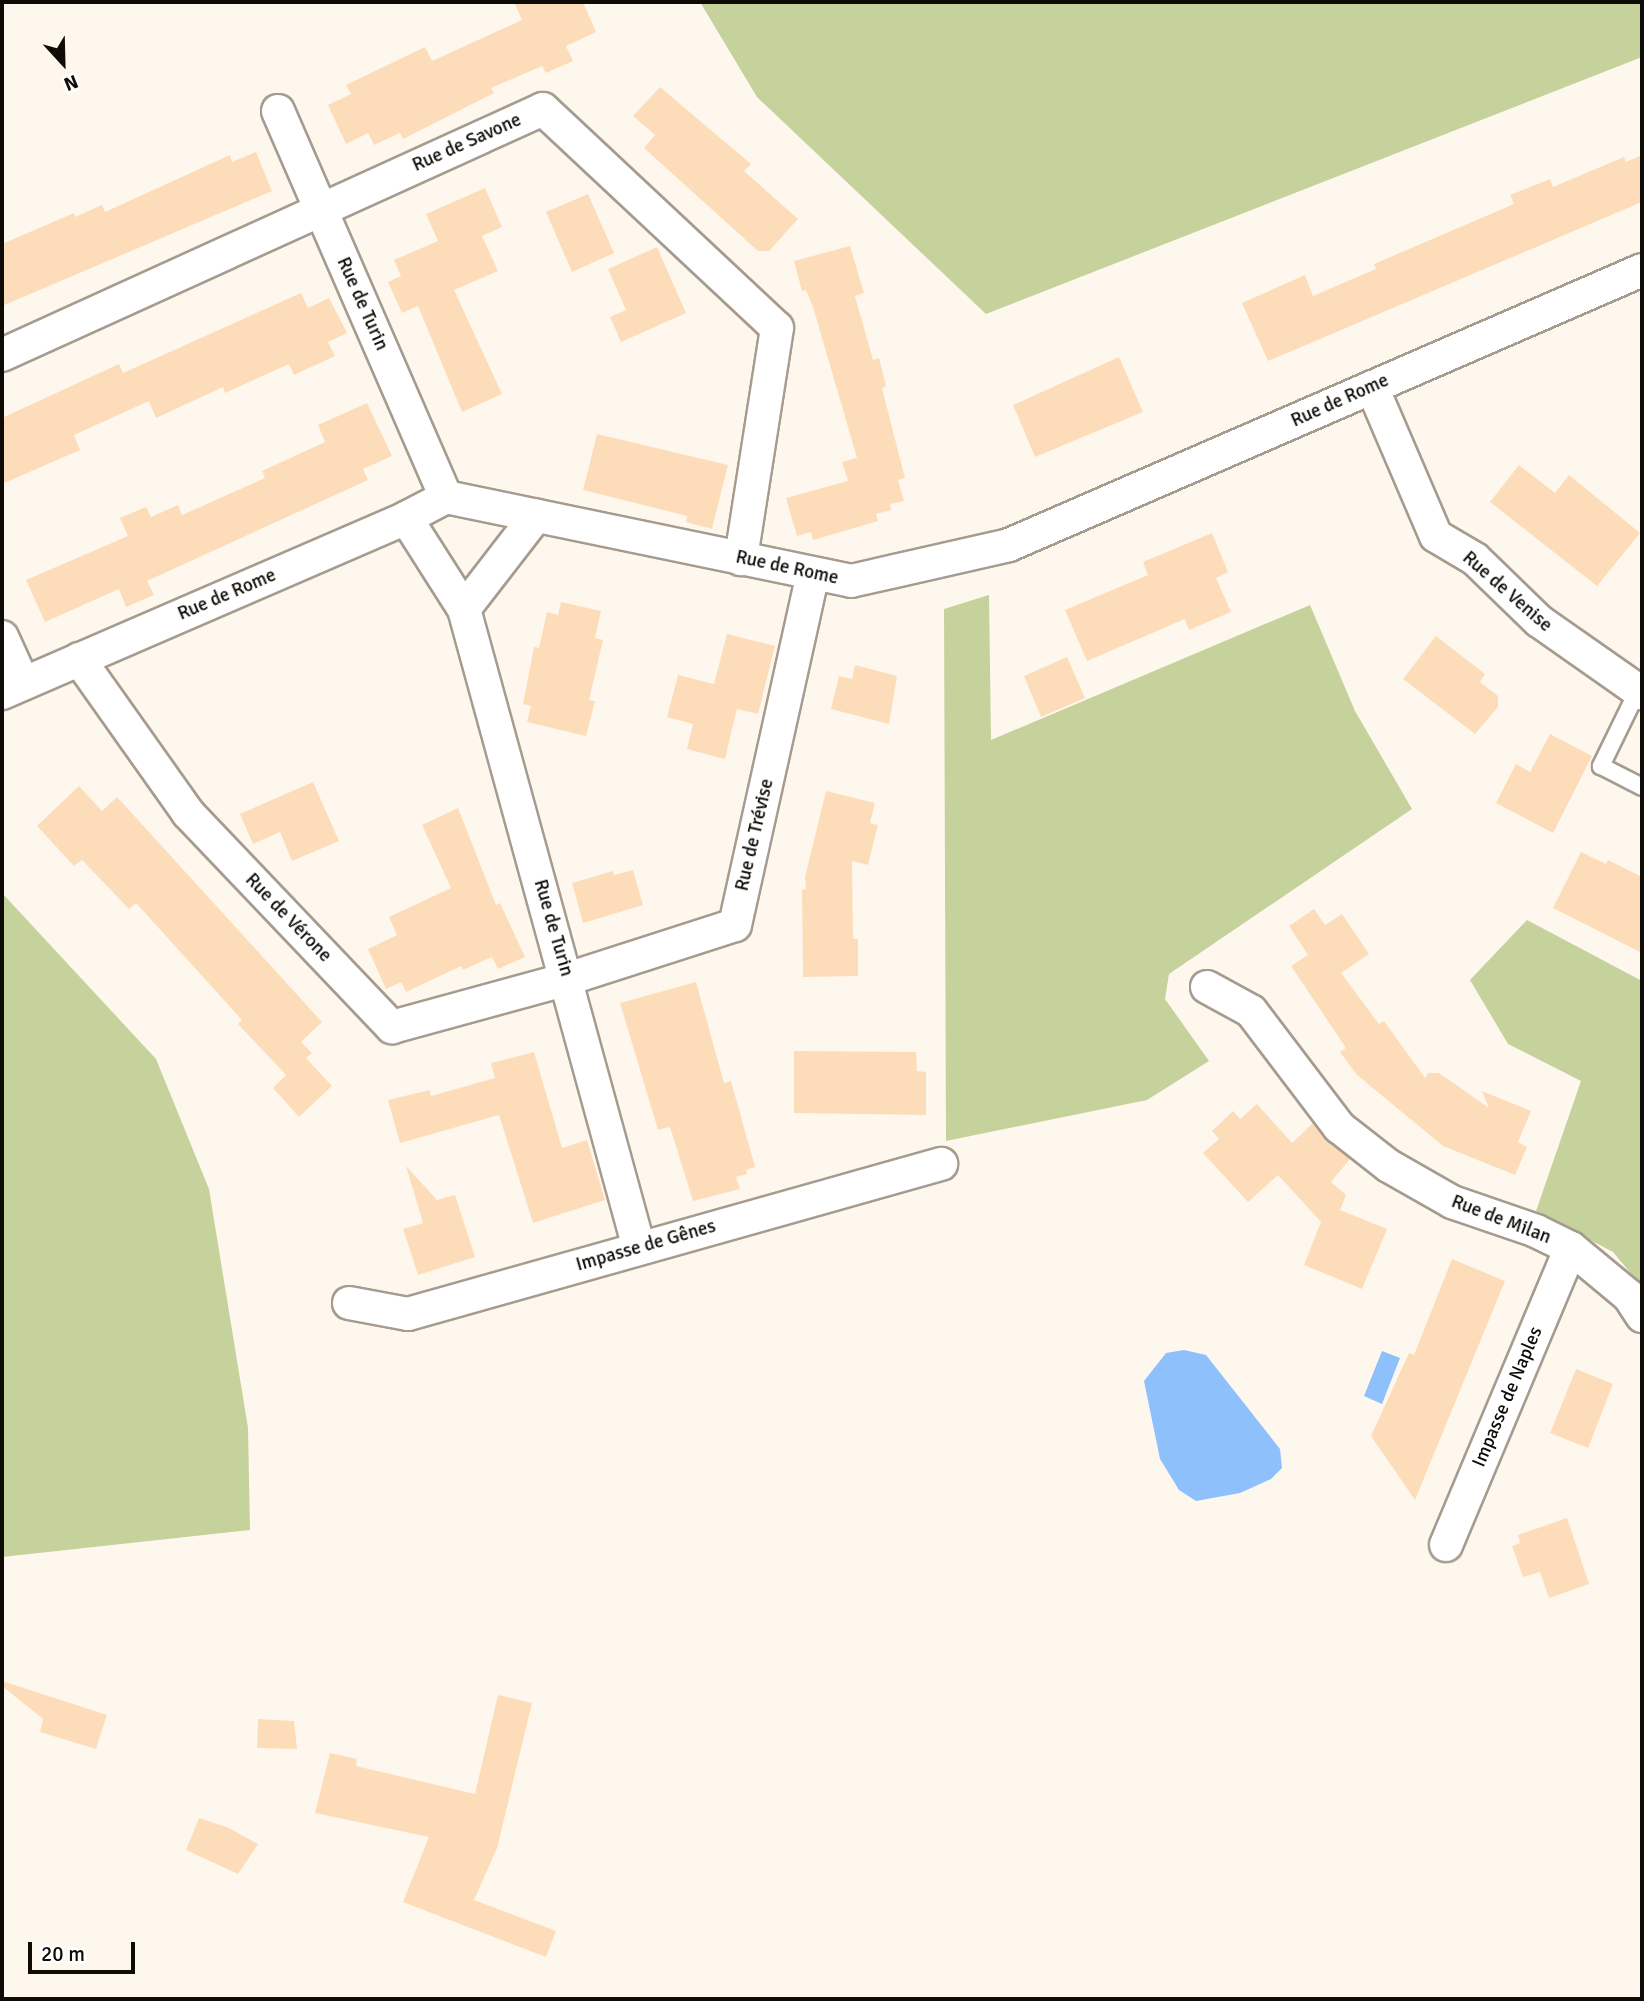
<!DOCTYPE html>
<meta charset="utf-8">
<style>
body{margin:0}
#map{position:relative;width:1644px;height:2001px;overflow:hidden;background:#fef7ee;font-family:Signika,sans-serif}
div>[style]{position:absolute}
.green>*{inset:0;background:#c6d29c}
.water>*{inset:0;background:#8ec0fb}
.building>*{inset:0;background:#fdddb9}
.roads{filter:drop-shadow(2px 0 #a69b8f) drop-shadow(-2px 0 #a69b8f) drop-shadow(0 2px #a69b8f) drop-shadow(0 -2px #a69b8f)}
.service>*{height:16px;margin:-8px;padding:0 8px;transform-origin:8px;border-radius:8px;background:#fff}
.minor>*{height:32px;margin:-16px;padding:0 16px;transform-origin:16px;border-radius:16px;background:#fff}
span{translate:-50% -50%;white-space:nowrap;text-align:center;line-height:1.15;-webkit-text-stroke:5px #fff;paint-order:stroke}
.street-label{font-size:19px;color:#0f0c07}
.frame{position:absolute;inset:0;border:4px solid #0f0c07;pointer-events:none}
.north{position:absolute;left:28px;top:28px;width:70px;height:70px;-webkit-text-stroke:5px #fff;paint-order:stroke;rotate:158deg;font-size:19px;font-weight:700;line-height:28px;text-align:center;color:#0f0c07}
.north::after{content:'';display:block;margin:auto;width:24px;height:32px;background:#0f0c07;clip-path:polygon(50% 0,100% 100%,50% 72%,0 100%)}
.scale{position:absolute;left:28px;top:1942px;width:107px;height:32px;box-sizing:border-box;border:4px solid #0f0c07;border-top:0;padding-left:9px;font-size:21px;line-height:24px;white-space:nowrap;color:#0f0c07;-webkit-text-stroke:5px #fff;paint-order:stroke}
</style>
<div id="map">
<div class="green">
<div style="clip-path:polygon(700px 2px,1642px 2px,1642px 57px,986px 314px,757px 97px)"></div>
<div style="clip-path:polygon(989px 595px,991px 740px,1310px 605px,1355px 711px,1412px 809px,1169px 974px,1165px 999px,1209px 1061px,1147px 1100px,946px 1141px,944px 609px)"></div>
<div style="clip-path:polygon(2px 893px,156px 1059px,209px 1189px,248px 1428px,250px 1530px,2px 1557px)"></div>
<div style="clip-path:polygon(1527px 920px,1642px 981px,1642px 1287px,1613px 1252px,1536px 1211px,1581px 1081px,1508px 1044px,1470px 980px)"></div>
</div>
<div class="water">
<div style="clip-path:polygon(1184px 1350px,1206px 1355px,1280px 1449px,1282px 1468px,1271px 1479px,1240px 1493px,1196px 1501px,1179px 1490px,1160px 1459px,1144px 1381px,1166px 1353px)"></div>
<div style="clip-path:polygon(1382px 1351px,1400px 1358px,1382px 1404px,1364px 1396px)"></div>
</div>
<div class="building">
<div style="clip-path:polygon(514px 2px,583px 2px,596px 32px,566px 46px,573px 61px,546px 73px,542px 66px,491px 88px,494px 93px,403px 139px,400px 133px,374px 145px,368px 133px,346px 144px,328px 105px,351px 94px,346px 85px,425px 47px,432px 61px,522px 20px)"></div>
<div style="clip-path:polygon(660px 87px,751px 164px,744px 171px,798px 219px,769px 251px,758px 251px,644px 148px,655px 135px,633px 116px)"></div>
<div style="clip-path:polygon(256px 152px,272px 191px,2px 306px,2px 244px,74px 213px,75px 217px,102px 205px,105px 212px,230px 155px,232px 162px)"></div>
<div style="clip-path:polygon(1642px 155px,1642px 202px,1268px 361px,1242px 303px,1305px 275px,1313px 296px,1376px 269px,1374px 264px,1514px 204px,1510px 195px,1550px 179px,1553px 187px,1624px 157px,1626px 162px)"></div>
<div style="clip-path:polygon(485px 188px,502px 227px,482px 236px,498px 271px,454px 290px,502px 394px,462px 412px,418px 306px,402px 313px,388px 282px,401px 276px,394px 260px,438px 241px,426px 214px)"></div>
<div style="clip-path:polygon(588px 194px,614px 253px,572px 272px,546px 212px)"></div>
<div style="clip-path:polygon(850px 246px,864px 293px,855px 296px,873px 360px,879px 358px,886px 386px,882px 388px,905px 478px,898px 480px,904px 501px,890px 504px,891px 510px,876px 514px,878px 521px,813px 540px,811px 532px,797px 536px,786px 498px,848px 481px,842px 462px,857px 458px,813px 307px,806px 290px,802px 291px,794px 261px)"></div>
<div style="clip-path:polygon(657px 247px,686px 313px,621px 342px,610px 317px,626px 310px,608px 269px)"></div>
<div style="clip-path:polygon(301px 293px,308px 308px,329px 298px,347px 333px,328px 342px,335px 356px,294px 375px,289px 364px,225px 393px,223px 387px,156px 418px,149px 401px,74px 435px,80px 450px,2px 484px,2px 418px,119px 364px,123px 373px)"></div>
<div style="clip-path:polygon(1119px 357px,1143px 412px,1035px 457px,1013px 405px)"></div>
<div style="clip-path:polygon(367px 403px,392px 456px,363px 469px,368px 480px,147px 581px,154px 595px,126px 607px,119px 589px,45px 622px,26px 580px,128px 536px,120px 518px,146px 507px,151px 517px,178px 505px,182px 515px,265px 478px,262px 471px,325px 442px,318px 425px)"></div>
<div style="clip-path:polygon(597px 434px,728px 465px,712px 529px,686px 522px,687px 516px,583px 490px)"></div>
<div style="clip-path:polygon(1519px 465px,1555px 493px,1569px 475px,1640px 533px,1597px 586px,1490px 502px)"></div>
<div style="clip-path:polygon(1212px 533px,1228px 572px,1216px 578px,1231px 612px,1189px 630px,1185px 619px,1087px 661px,1065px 610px,1148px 575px,1143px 562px)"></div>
<div style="clip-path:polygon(561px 602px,601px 611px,595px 638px,603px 640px,589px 700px,595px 701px,586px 736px,527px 722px,531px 706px,523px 704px,534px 647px,539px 648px,547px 612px,558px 615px)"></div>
<div style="clip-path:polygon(727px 634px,775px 646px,758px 714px,737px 709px,725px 759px,687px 749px,693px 724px,667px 717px,678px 675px,714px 684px)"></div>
<div style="clip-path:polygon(1436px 636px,1485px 674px,1480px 682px,1498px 696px,1498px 707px,1475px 734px,1403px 679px)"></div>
<div style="clip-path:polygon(1067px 657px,1085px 698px,1041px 717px,1024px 676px)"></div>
<div style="clip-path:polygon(855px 665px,897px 676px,889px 724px,831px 709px,839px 676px,852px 679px)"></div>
<div style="clip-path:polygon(1550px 734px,1592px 756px,1553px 833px,1496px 803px,1516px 764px,1530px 772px)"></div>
<div style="clip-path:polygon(313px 782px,339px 841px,292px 861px,280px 832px,253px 844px,240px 814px)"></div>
<div style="clip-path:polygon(79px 786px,102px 811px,117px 797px,322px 1022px,301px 1042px,312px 1053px,306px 1058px,332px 1086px,299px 1117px,273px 1088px,286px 1075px,238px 1024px,242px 1020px,136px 903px,129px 909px,82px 860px,74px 866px,37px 826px)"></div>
<div style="clip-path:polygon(826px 791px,875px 803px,870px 823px,878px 825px,868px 865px,852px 861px,853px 939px,858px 939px,858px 976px,803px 977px,802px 890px,806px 889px,805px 877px)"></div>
<div style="clip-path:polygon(458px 808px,496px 905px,500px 903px,525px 957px,498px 969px,492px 957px,463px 970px,461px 966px,406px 992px,401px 982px,386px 989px,368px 949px,397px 935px,389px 917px,451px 888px,422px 825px)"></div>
<div style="clip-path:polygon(1581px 852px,1606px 864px,1608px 860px,1642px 877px,1642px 953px,1553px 908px)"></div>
<div style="clip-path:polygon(633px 870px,643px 905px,583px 923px,572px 883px,613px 871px,614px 875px)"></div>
<div style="clip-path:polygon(1314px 909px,1325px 925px,1342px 914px,1369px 954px,1341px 973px,1379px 1024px,1384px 1021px,1425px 1078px,1428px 1073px,1439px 1073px,1489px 1108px,1482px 1091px,1531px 1111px,1518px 1142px,1527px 1147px,1515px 1175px,1443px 1146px,1357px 1075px,1340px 1052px,1346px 1048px,1291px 966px,1308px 955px,1289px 926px)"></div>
<div style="clip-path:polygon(696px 982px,724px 1083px,731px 1081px,755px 1167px,746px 1170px,747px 1174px,736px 1177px,740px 1189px,693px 1201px,670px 1127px,658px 1130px,620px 1003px)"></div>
<div style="clip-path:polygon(794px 1051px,916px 1052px,917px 1071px,926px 1072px,926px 1115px,794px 1113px)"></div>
<div style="clip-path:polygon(534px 1052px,562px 1148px,587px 1140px,605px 1200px,533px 1223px,499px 1115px,400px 1143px,388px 1100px,430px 1090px,431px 1096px,495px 1078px,491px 1063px)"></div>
<div style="clip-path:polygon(1257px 1104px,1292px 1143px,1313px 1123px,1327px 1141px,1350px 1159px,1331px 1182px,1346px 1195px,1340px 1210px,1387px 1229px,1362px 1289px,1304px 1265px,1321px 1222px,1278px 1175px,1248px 1202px,1203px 1153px,1219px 1139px,1212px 1131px,1233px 1111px,1240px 1119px)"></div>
<div style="clip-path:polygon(406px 1166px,437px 1200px,455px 1195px,475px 1257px,418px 1275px,403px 1229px,423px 1223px)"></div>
<div style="clip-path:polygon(1452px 1259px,1505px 1281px,1415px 1500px,1371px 1436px,1409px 1353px,1414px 1355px)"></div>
<div style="clip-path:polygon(1576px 1369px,1613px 1384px,1588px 1448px,1550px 1433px)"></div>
<div style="clip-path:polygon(1567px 1518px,1589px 1584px,1549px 1598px,1540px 1572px,1523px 1577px,1512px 1546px,1520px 1543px,1518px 1535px)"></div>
<div style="clip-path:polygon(2px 1681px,107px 1715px,96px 1749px,40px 1732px,43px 1719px,2px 1686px)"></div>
<div style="clip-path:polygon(498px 1695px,532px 1703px,497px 1848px,474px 1900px,556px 1931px,546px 1957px,403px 1902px,429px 1837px,315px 1813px,330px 1753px,357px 1759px,356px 1766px,475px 1794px)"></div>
<div style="clip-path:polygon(258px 1719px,294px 1721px,297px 1749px,257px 1748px)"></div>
<div style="clip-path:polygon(199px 1818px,229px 1828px,258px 1844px,238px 1874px,186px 1850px)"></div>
</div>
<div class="roads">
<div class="service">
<div style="left:1638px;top:690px;width:85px;rotate:116deg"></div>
<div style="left:1601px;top:766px;width:46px;rotate:27.1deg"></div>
</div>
<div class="minor">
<div style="left:278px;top:111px;width:421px;rotate:66.5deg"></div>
<div style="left:2px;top:355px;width:594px;rotate:-24.45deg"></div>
<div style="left:543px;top:109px;width:320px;rotate:43.1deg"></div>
<div style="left:777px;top:328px;width:234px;rotate:98.9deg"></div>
<div style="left:1372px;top:387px;width:162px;rotate:66.8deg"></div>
<div style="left:1436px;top:536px;width:45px;rotate:30.5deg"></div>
<div style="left:1475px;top:559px;width:89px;rotate:44.1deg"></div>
<div style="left:1539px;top:621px;width:126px;rotate:35deg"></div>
<div style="left:406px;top:518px;width:108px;rotate:57.5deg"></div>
<div style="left:464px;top:609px;width:663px;rotate:74.68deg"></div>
<div style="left:464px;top:609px;width:118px;rotate:-52.3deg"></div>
<div style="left:2px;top:637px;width:51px;rotate:65.5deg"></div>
<div style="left:79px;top:659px;width:189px;rotate:54.7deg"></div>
<div style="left:188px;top:813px;width:296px;rotate:46.4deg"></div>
<div style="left:392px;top:1027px;width:181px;rotate:-15.3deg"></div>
<div style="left:567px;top:979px;width:176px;rotate:-17.8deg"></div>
<div style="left:735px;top:925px;width:360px;rotate:-77.5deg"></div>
<div style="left:2px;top:693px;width:440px;rotate:-23.4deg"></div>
<div style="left:406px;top:518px;width:45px;rotate:-27.7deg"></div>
<div style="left:446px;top:497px;width:414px;rotate:11.7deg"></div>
<div style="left:851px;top:581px;width:162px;rotate:-12.8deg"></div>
<div style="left:1009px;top:545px;width:690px;rotate:-23.48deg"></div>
<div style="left:1207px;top:987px;width:50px;rotate:28.6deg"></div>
<div style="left:1251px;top:1011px;width:146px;rotate:52.8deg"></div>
<div style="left:1339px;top:1127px;width:63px;rotate:38deg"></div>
<div style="left:1389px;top:1166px;width:73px;rotate:29.7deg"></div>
<div style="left:1452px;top:1202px;width:89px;rotate:19deg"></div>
<div style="left:1536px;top:1231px;width:39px;rotate:26deg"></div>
<div style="left:1571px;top:1248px;width:75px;rotate:39.6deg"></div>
<div style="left:1629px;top:1296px;width:24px;rotate:57deg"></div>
<div style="left:349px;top:1303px;width:60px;rotate:10.6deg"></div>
<div style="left:408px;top:1314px;width:554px;rotate:-15.72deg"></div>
<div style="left:1446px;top:1545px;width:322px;rotate:-67.2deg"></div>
</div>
</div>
<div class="street-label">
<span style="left:467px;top:143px;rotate:-24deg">Rue de Savone</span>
<span style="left:362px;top:304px;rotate:66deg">Rue de Turin</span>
<span style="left:1340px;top:401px;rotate:-24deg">Rue de Rome</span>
<span style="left:787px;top:568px;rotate:12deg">Rue de Rome</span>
<span style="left:1507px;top:592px;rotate:41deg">Rue de Venise</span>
<span style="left:227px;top:595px;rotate:-23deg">Rue de Rome</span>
<span style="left:755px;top:835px;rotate:-77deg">Rue de Trévise</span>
<span style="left:288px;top:918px;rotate:46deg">Rue de Vérone</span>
<span style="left:553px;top:928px;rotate:74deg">Rue de Turin</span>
<span style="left:1501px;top:1220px;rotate:21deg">Rue de Milan</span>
<span style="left:646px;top:1246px;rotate:-16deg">Impasse de Gênes</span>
<span style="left:1508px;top:1397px;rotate:-67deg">Impasse de Naples</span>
</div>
<div class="frame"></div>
<div class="north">N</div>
<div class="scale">20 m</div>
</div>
